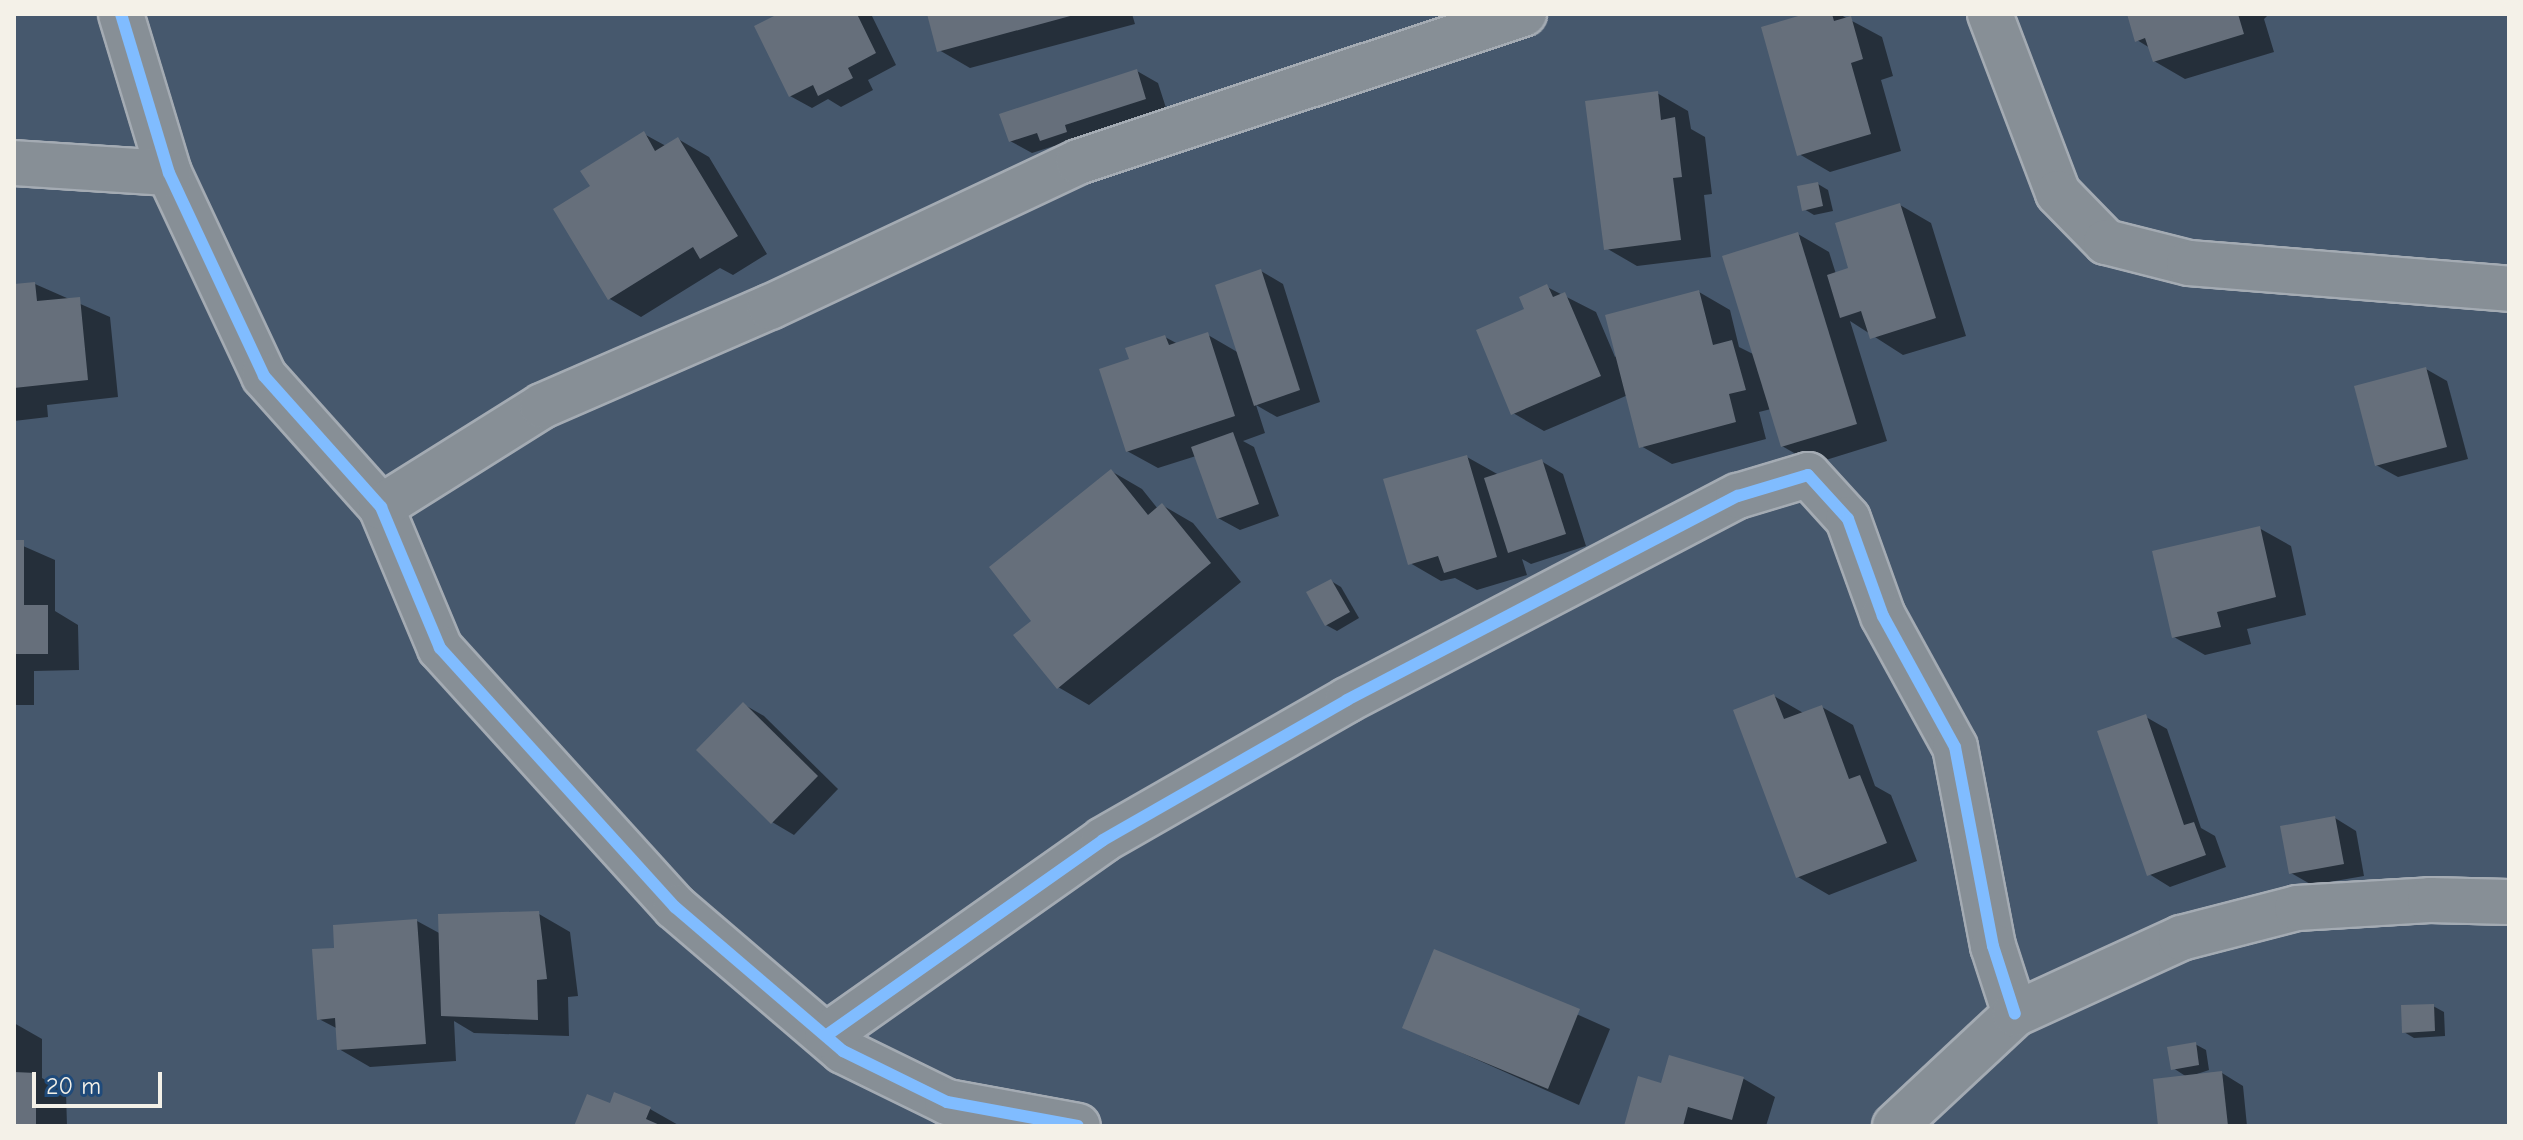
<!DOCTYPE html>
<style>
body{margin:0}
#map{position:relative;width:2523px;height:1140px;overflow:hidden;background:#46586d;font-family:"Comic Neue",sans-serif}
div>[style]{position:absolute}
.shadow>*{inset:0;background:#0007}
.building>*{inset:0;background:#666f7b}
.roads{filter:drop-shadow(2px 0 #a4abb3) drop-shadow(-2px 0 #a4abb3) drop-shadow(0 2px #a4abb3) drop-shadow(0 -2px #a4abb3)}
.minor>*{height:44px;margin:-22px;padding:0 22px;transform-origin:22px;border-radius:22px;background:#878f96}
.cycleway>*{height:12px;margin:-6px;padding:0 6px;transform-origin:6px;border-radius:6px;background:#80bcff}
span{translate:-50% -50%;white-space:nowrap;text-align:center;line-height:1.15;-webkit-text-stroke:6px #1f4a7a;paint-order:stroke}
.frame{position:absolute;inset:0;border:16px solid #f4f1e8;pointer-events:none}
.scale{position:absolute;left:32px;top:1072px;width:130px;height:36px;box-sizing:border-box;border:4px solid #f4f1e8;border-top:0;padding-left:10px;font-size:24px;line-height:28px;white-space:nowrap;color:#f4f1e8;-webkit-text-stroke:6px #1f4a7a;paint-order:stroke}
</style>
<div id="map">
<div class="shadow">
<div style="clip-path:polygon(782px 14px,871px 14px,896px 65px,868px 80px,873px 90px,841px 107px,828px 99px,812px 108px,790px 96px)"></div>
<div style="clip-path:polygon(929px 14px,1132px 14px,1135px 24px,970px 68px,939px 50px)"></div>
<div style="clip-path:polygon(1812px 14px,1839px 14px,1882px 37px,1893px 76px,1881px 80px,1901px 151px,1830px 172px,1799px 154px)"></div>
<div style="clip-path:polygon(2129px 14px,2269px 14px,2264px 19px,2274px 52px,2185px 79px,2154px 61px,2150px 48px,2137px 40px)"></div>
<div style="clip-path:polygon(1137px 71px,1158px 83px,1167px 111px,1063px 152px,1054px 146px,1032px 153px,1010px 141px)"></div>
<div style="clip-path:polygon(1657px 93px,1688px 111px,1691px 129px,1705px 137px,1712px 194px,1704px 195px,1711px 257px,1637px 266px,1606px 248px)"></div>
<div style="clip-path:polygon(644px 134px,666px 146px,678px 139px,709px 157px,767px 254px,733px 275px,720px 268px,641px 317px,610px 299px,593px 187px)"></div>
<div style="clip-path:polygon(1818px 184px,1828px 190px,1833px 211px,1814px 215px,1804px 209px)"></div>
<div style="clip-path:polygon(1900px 205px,1931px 223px,1966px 336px,1903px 355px,1850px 321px,1887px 441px,1813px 464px,1782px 446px,1771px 409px,1759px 412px,1766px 439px,1672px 464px,1641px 446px,1628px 395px,1544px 431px,1513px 413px,1526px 310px,1547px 287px,1596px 312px,1615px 357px,1699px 292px,1730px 310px,1739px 347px,1755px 355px,1798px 234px,1829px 252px,1836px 274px,1851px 269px)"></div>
<div style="clip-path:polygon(1261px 271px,1283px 284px,1320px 402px,1277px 417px,1256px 405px,1265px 433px,1243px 441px,1254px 447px,1279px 516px,1240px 530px,1218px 518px,1196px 456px,1158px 468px,1127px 451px,1131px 360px,1165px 337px,1178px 344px,1208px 335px,1239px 353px)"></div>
<div style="clip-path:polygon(35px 284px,110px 317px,118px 397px,47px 405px,48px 417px,14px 421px,14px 286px)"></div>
<div style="clip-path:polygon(2426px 369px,2447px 381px,2468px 459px,2398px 477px,2376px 465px)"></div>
<div style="clip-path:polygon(1467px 457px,1499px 475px,1541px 461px,1563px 474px,1586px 546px,1531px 564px,1522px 559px,1527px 575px,1477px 590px,1455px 578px,1441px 581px,1410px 563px)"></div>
<div style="clip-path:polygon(1111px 471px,1142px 489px,1158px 509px,1162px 505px,1193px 523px,1241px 582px,1089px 705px,1058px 687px,1034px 621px)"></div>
<div style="clip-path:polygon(2259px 528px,2291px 546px,2306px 615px,2247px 629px,2251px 644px,2205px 655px,2174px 637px)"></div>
<div style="clip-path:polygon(14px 542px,55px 560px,55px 611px,78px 625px,79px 670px,34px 671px,34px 705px,14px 705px)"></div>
<div style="clip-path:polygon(1331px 581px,1341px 587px,1359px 618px,1337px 631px,1326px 625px)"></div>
<div style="clip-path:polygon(1774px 696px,1805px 714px,1822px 707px,1853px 725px,1875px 786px,1891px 795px,1917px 861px,1829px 895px,1798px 877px)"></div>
<div style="clip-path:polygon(743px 704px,764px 716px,838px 789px,794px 835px,772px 822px)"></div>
<div style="clip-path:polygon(2146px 717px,2167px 729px,2201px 828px,2215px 836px,2226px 867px,2170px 887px,2149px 874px)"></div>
<div style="clip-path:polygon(2335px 818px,2356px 831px,2364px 876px,2312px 885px,2291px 873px)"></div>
<div style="clip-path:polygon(539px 914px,570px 932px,578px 996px,568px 997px,569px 1036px,474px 1033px,454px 1021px,456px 1061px,370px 1067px,339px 1049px,338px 1029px,319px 1019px,336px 950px,417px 921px,441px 934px)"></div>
<div style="clip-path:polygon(1435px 951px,1610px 1029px,1579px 1105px,1404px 1027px)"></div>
<div style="clip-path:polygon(2433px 1006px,2444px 1012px,2445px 1036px,2414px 1038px,2404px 1032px)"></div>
<div style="clip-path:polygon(14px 1023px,42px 1039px,42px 1078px,66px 1092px,67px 1126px,14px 1126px)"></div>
<div style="clip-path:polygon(2195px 1044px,2206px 1050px,2209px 1070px,2188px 1077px,2222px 1073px,2243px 1086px,2247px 1126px,2160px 1126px,2187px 1077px,2173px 1068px)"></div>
<div style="clip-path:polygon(1670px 1058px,1744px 1079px,1775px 1097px,1766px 1126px,1626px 1126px,1662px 1085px)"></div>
<div style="clip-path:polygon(611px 1106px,650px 1109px,680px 1126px,577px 1126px)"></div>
</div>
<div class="building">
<div style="clip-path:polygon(778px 14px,857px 14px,876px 53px,848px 68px,853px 78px,818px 96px,813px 85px,789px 97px,754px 26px)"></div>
<div style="clip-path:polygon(927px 14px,1073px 14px,1074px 15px,937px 52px)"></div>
<div style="clip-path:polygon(1805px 14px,1832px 14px,1834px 21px,1851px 16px,1863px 59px,1851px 63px,1871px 134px,1797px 156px,1761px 27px)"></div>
<div style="clip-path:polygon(2127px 14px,2238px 14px,2244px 34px,2153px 62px,2145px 38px,2135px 42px)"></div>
<div style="clip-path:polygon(1137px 69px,1146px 99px,1065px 125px,1067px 132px,1040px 141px,1037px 133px,1009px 142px,999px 114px)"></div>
<div style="clip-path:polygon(1658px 91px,1661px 120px,1675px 117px,1682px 177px,1673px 178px,1681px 240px,1604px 250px,1585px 101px)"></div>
<div style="clip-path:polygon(644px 131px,655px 151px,678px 137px,738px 236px,700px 259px,693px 247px,608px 300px,553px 209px,590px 186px,580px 171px)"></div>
<div style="clip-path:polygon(1818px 182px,1823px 206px,1802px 211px,1797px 186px)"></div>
<div style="clip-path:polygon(1900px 203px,1936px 318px,1870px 339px,1861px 311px,1840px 318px,1827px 275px,1848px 268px,1835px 223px)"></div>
<div style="clip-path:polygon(1798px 232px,1857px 424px,1781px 447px,1722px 256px)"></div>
<div style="clip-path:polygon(1261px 269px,1300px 390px,1254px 406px,1215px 285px)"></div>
<div style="clip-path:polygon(35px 282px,37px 301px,80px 297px,88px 380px,14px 388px,14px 284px)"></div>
<div style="clip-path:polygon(1547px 284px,1553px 297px,1565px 292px,1601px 376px,1511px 415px,1476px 330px,1524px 309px,1519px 297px)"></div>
<div style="clip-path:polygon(1699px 290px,1713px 345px,1732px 340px,1746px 390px,1729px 394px,1736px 422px,1639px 448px,1605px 315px)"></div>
<div style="clip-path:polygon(1208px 332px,1235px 416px,1126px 452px,1099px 369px,1129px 359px,1125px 348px,1165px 335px,1169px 345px)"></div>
<div style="clip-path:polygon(2426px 367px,2447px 447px,2375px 466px,2354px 386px)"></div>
<div style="clip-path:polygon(1233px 432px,1259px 504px,1217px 519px,1191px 447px)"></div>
<div style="clip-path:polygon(1467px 455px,1497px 557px,1444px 573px,1438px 556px,1408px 565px,1383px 479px)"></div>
<div style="clip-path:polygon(1542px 459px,1566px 534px,1508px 553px,1484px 478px)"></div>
<div style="clip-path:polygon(1111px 469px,1148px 515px,1162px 503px,1211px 563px,1057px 689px,1013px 635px,1031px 621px,989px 567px)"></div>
<div style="clip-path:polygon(2260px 526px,2276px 597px,2217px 612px,2221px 627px,2172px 638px,2152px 551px)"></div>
<div style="clip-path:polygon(14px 540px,24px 540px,24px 605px,48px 605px,48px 654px,14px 654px)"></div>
<div style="clip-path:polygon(1331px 579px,1350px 612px,1325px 626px,1306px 592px)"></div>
<div style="clip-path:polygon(1774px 694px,1784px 719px,1822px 705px,1849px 779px,1860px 775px,1887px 843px,1796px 878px,1733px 710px)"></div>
<div style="clip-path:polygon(743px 702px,818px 776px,771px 824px,696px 750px)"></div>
<div style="clip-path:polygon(2146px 714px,2184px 825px,2194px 822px,2206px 855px,2147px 876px,2097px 731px)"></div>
<div style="clip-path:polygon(2335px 816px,2344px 864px,2289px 874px,2280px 826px)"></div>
<div style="clip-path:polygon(539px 911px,547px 979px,537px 980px,538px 1020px,441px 1016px,438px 914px)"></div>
<div style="clip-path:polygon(417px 919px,426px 1044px,337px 1050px,335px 1018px,317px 1020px,312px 949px,334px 948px,333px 925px)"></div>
<div style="clip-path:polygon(1434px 949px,1580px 1009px,1548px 1089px,1402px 1028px)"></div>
<div style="clip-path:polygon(2434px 1004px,2435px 1031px,2402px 1033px,2401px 1005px)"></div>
<div style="clip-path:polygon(2196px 1042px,2199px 1065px,2171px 1070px,2167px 1047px)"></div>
<div style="clip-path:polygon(1669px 1055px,1744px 1077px,1732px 1120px,1688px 1107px,1683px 1126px,1624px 1126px,1638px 1076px,1661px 1083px)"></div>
<div style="clip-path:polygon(2222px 1071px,2228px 1126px,2158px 1126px,2153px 1079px)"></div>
<div style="clip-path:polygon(14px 1072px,36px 1073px,36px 1124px,14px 1126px)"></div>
<div style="clip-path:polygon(614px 1092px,651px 1107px,646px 1119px,662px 1126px,574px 1126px,587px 1094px,610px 1103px)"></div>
</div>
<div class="roads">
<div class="minor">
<div style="left:121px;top:14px;width:166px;rotate:73.2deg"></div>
<div style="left:169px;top:173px;width:224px;rotate:64.9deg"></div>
<div style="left:264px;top:376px;width:176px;rotate:48.2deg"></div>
<div style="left:381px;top:507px;width:153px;rotate:67.3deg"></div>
<div style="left:440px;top:648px;width:350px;rotate:47.8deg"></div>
<div style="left:675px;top:907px;width:221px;rotate:40.6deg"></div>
<div style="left:843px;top:1051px;width:116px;rotate:26.1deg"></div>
<div style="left:947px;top:1102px;width:133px;rotate:10.4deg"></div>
<div style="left:1990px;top:14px;width:191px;rotate:69.2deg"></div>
<div style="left:2058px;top:193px;width:69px;rotate:45.6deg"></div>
<div style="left:2106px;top:242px;width:86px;rotate:14.2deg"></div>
<div style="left:2189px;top:263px;width:321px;rotate:4.6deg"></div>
<div style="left:14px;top:163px;width:155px;rotate:3.7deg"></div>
<div style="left:381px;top:507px;width:190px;rotate:-32.1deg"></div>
<div style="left:542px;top:406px;width:249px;rotate:-23.5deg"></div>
<div style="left:770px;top:307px;width:340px;rotate:-25.2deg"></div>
<div style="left:1078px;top:162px;width:470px;rotate:-18.4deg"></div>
<div style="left:827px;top:1035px;width:338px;rotate:-35.2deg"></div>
<div style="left:1103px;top:840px;width:281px;rotate:-29.8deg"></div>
<div style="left:1347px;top:700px;width:441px;rotate:-27.6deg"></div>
<div style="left:1738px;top:496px;width:73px;rotate:-16.7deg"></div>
<div style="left:1808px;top:475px;width:59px;rotate:47.7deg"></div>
<div style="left:1848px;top:519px;width:103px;rotate:70.2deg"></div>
<div style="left:1883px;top:616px;width:149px;rotate:61.2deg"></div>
<div style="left:1955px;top:747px;width:203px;rotate:79.2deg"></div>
<div style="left:1993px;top:946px;width:71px;rotate:72.1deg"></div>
<div style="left:1895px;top:1126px;width:164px;rotate:-43deg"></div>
<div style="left:2015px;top:1014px;width:183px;rotate:-24.6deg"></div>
<div style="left:2181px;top:938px;width:120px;rotate:-14.5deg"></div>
<div style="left:2297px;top:908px;width:133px;rotate:-3.4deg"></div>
<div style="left:2430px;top:900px;width:79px;rotate:1.5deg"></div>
</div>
</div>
<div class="cycleway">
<div style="left:121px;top:14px;width:166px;rotate:73.2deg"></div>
<div style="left:169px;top:173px;width:224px;rotate:64.9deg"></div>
<div style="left:264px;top:376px;width:176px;rotate:48.2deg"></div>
<div style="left:381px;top:507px;width:153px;rotate:67.3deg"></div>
<div style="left:440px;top:648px;width:350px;rotate:47.8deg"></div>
<div style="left:675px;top:907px;width:221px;rotate:40.6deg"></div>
<div style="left:843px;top:1051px;width:116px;rotate:26.1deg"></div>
<div style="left:947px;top:1102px;width:133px;rotate:10.4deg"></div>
<div style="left:827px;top:1035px;width:338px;rotate:-35.2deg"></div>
<div style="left:1103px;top:840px;width:281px;rotate:-29.8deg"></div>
<div style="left:1347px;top:700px;width:441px;rotate:-27.6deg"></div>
<div style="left:1738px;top:496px;width:73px;rotate:-16.7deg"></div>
<div style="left:1808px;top:475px;width:59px;rotate:47.7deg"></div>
<div style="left:1848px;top:519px;width:103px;rotate:70.2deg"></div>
<div style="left:1883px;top:616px;width:149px;rotate:61.2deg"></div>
<div style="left:1955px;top:747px;width:203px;rotate:79.2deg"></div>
<div style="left:1993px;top:946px;width:71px;rotate:72.1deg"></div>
</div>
<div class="frame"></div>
<div class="scale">20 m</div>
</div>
